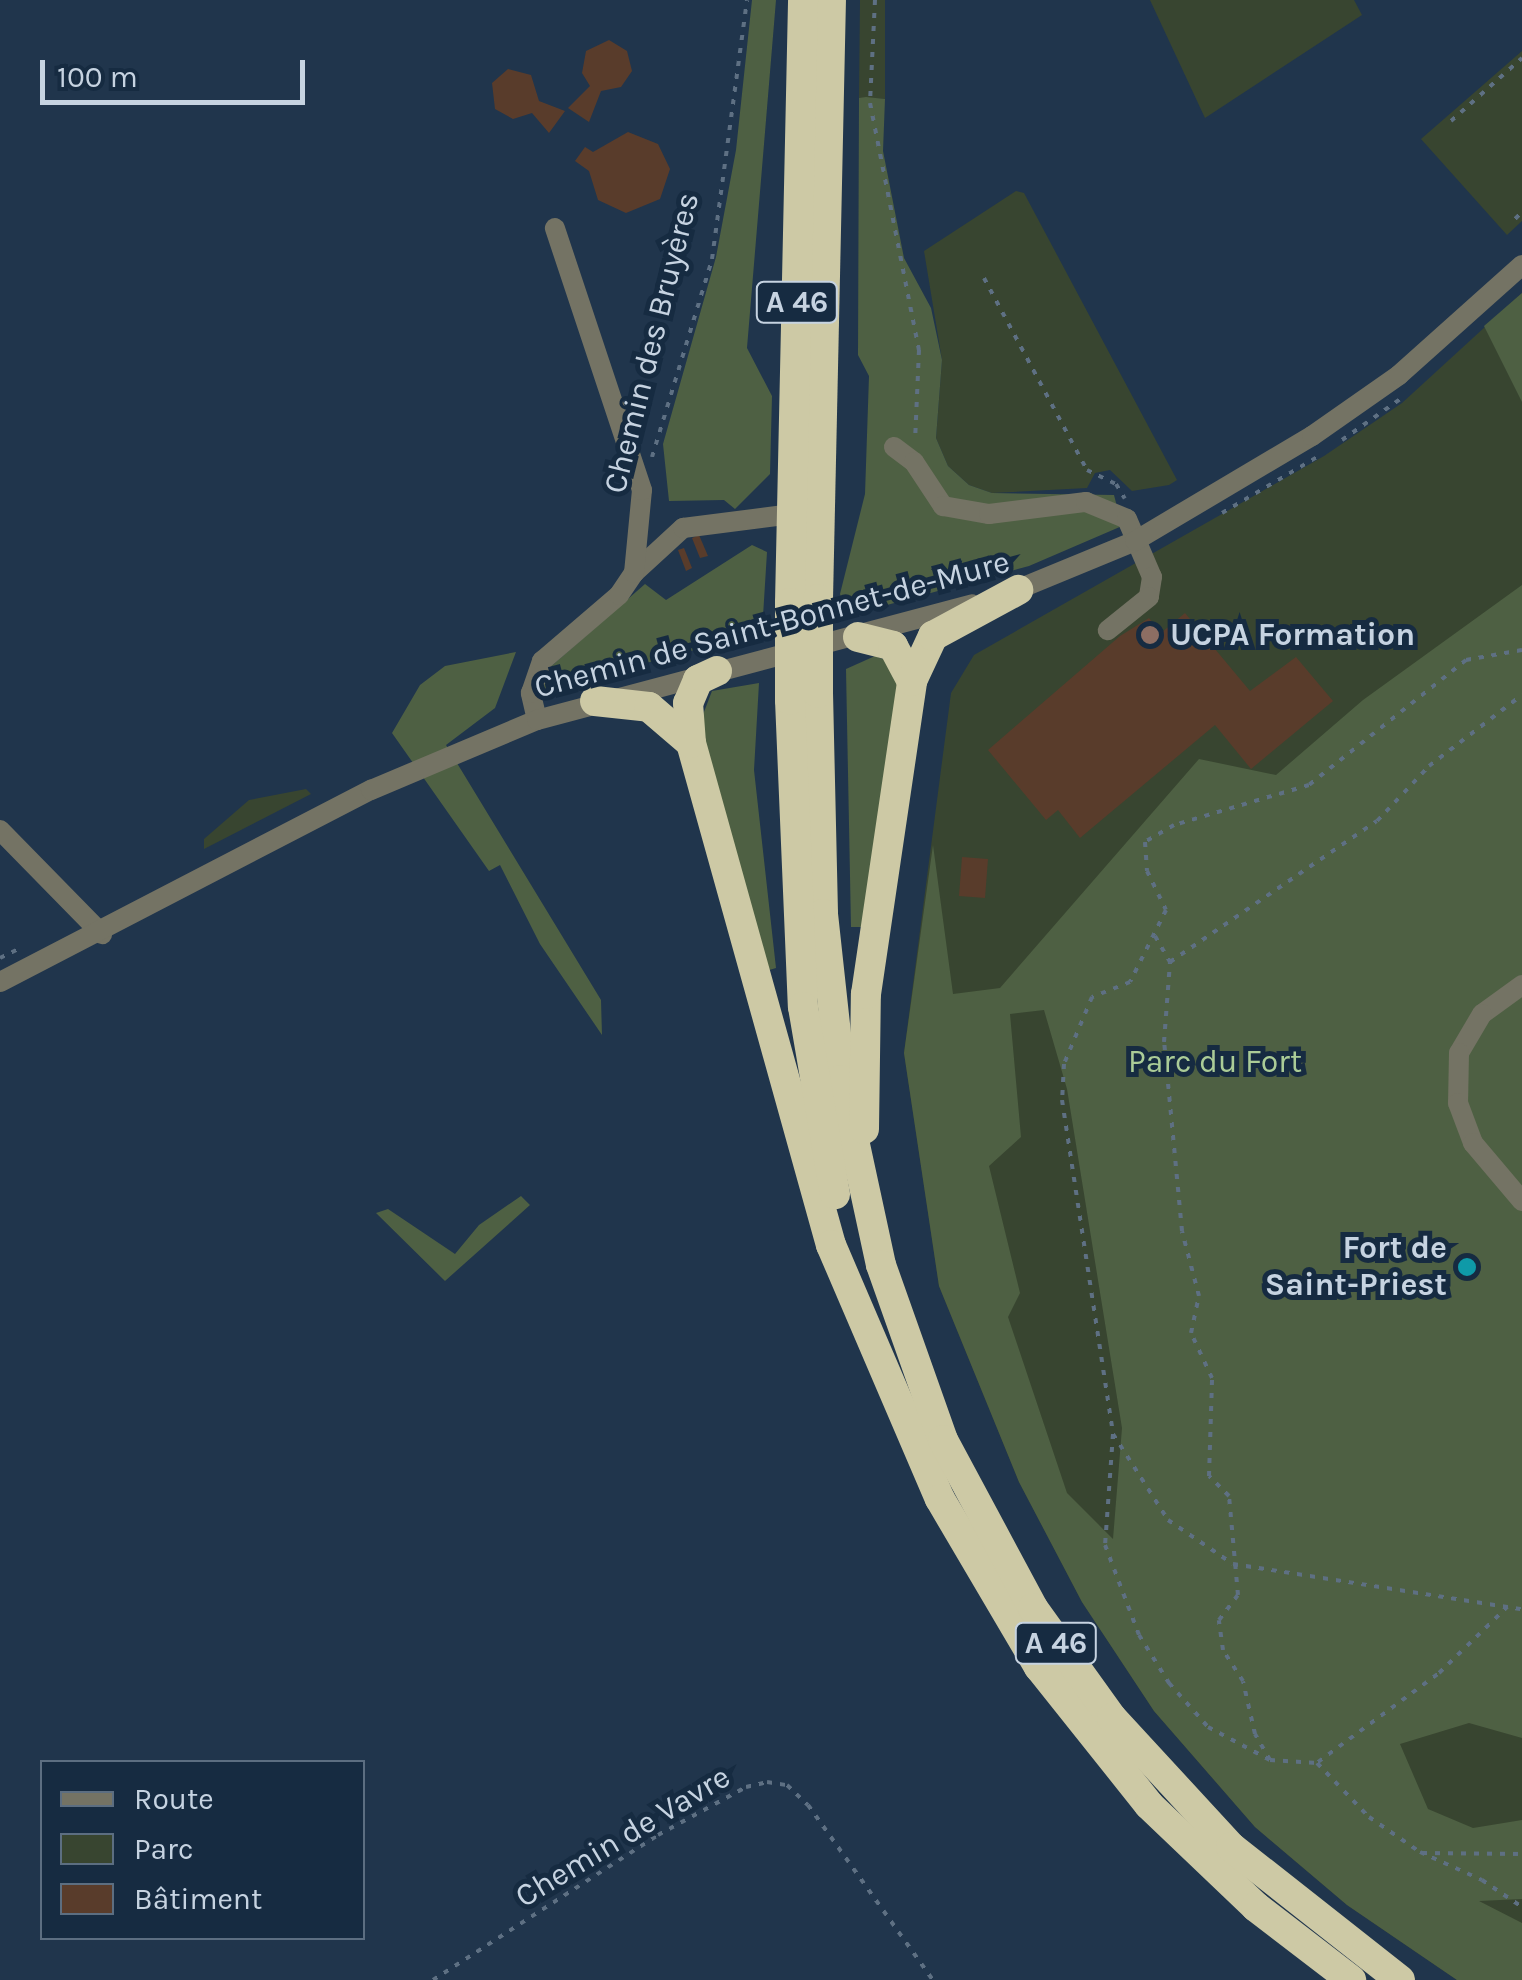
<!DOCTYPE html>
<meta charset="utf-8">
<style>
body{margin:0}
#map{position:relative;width:1522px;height:1980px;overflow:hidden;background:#20354c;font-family:Karla,sans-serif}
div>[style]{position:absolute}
.green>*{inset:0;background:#384530}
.forest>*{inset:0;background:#4e6043}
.building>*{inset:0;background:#593c2b}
.path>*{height:4px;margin-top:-2px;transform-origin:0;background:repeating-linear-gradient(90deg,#5e7083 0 5px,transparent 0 13px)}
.minor>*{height:20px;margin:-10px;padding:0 10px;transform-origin:10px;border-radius:10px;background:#747364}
.highway>*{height:30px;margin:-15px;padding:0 15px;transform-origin:15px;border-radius:15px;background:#cdc9a5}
.highway-bridge>*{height:30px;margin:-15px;padding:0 15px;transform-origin:15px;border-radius:15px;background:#cdc9a5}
.dots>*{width:28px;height:28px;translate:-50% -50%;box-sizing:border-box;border:5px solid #162b41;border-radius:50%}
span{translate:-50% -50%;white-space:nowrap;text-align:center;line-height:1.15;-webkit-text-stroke:10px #162b41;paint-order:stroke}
.shield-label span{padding:2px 8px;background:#162b41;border:2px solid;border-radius:8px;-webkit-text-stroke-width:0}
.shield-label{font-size:30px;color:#c6d3e1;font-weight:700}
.street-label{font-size:32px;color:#c6d3e1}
.poi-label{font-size:32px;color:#c6d3e1;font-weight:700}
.left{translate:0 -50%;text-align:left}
.right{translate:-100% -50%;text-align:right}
.park-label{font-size:32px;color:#abcc97}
.legend{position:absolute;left:40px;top:1760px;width:325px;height:180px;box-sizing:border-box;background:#162b41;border:2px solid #5c6e81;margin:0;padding:12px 18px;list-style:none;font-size:30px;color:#c6d3e1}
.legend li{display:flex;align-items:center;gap:20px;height:50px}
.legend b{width:50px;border:2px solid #5c6e81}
.scale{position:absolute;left:40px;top:60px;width:265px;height:45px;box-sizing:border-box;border:5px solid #c6d3e1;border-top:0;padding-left:12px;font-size:30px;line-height:35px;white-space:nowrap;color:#c6d3e1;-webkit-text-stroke:8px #162b41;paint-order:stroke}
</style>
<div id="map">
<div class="green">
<div style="clip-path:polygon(860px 0,885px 0,885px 99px,859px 98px)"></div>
<div style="clip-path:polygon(1150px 0,1354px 0,1362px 15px,1205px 118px)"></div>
<div style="clip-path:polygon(1522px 51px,1522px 221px,1507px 235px,1421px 139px)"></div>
<div style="clip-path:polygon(1016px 191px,1024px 193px,1177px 480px,1169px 485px,1132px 491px,1110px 470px,1095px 473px,1087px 488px,992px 493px,969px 485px,948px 466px,936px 438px,942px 360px,924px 251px)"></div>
<div style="clip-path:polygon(1522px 293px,1522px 1980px,1457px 1980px,1347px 1905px,1255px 1827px,1154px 1711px,1082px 1602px,1019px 1482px,939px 1286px,904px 1053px,951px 693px,974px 655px,1324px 456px,1402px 403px)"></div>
<div style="clip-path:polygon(306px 789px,311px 794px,204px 849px,204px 839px,249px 800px)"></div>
</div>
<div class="forest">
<div style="clip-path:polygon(752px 0,776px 0,747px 348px,772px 396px,770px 474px,735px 509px,724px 500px,669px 501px,663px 444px,716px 257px,736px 150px)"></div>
<div style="clip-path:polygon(866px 97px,885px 99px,883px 151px,904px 258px,931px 308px,942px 360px,936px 438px,948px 466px,969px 485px,992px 493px,1114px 495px,1122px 526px,1029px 566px,847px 616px,840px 594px,865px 494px,869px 376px,858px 355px,859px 98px)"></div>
<div style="clip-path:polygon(1522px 293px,1522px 402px,1484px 326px)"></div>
<div style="clip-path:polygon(752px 545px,767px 552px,762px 632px,545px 690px,540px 676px,645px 584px,666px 600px)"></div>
<div style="clip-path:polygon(evenodd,1522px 585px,1522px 1738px,1469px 1723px,1400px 1744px,1428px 1809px,1473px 1828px,1522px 1820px,1522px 1899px,1479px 1901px,1522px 1923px,1522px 1980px,1457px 1980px,1347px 1905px,1255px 1827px,1154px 1711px,1082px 1602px,1019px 1482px,939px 1286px,904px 1053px,933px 845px,953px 994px,1000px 988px,1199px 759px,1276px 775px,1363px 700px,1522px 585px,1044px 1010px,1067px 1089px,1122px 1428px,1113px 1539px,1067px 1493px,1008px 1317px,1020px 1293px,989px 1166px,1021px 1137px,1010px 1014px,1044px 1010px)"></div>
<div style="clip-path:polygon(516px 652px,495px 708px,446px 745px,601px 1000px,602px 1035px,540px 944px,500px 865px,489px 871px,392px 733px,420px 685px,445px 666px)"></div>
<div style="clip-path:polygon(875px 656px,893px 663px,900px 694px,863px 927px,851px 927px,846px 669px)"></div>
<div style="clip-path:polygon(759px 683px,754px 770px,776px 968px,766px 971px,699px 725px,712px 691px)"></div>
<div style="clip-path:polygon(521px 1196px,530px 1205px,445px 1281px,376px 1213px,388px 1209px,455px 1254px,479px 1225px)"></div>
</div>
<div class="building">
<div style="clip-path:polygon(609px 40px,627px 51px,632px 71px,621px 87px,601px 91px,589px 122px,568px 108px,590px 86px,582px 73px,586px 51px)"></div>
<div style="clip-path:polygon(508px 69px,531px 75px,539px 101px,565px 111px,549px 133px,532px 113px,513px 119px,495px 109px,492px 83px)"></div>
<div style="clip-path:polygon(628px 132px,658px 144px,670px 169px,660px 199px,626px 213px,598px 200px,589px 171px,575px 161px,585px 147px,593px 152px)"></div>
<div style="clip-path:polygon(699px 535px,708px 556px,700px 558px,692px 538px)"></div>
<div style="clip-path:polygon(684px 548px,692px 568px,686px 571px,678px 550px)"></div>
<div style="clip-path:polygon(1185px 613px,1250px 691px,1296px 657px,1333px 701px,1251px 769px,1215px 725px,1080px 838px,1058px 810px,1046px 820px,988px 750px,1120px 636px,1149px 618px,1161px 633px)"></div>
<div style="clip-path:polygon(962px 857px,988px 859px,985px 898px,959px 896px)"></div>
</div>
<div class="path">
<div style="left:875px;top:0;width:103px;rotate:92.8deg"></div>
<div style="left:870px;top:103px;width:252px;rotate:78.8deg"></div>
<div style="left:919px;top:350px;width:90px;rotate:92.5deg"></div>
<div style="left:1451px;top:121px;width:95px;rotate:-41.6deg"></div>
<div style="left:1515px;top:219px;width:10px;rotate:-45deg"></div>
<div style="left:984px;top:278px;width:218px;rotate:61.8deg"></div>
<div style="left:1087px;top:470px;width:32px;rotate:26deg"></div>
<div style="left:1116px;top:484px;width:17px;rotate:59deg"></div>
<div style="left:1342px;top:440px;width:75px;rotate:-35.2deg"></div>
<div style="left:652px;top:457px;width:207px;rotate:-73.1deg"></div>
<div style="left:712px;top:259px;width:261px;rotate:-82.3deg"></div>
<div style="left:1222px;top:513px;width:116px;rotate:-30.5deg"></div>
<div style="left:1522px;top:650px;width:57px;rotate:169.9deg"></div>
<div style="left:1466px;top:660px;width:201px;rotate:141.5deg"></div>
<div style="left:1309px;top:785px;width:141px;rotate:163.5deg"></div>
<div style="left:1174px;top:825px;width:34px;rotate:150deg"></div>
<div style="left:1145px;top:842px;width:29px;rotate:86deg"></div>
<div style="left:1147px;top:871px;width:43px;rotate:64deg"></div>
<div style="left:1166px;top:910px;width:80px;rotate:116.6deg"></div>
<div style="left:1130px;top:982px;width:41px;rotate:158.5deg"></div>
<div style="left:1092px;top:997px;width:73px;rotate:112.7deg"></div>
<div style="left:1064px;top:1064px;width:36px;rotate:93deg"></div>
<div style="left:1062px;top:1100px;width:338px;rotate:81.3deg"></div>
<div style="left:1113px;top:1434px;width:102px;rotate:57.4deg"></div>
<div style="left:1168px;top:1520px;width:78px;rotate:34.1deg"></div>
<div style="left:1233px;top:1564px;width:292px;rotate:8.9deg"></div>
<div style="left:607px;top:678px;width:86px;rotate:-14.8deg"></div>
<div style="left:1155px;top:936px;width:30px;rotate:60deg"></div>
<div style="left:0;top:958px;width:25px;rotate:-26deg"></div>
<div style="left:1113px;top:1434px;width:111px;rotate:94.1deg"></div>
<div style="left:1105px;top:1545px;width:96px;rotate:69.3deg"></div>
<div style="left:1139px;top:1635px;width:57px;rotate:58deg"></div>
<div style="left:1169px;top:1683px;width:59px;rotate:48.4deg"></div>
<div style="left:1208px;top:1727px;width:70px;rotate:28deg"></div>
<div style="left:1270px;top:1760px;width:47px;rotate:3.7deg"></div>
<div style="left:1317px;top:1763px;width:75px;rotate:46.1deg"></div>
<div style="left:1369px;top:1817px;width:62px;rotate:34.5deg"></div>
<div style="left:1420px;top:1852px;width:68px;rotate:24.3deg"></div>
<div style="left:1482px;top:1880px;width:48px;rotate:34deg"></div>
<div style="left:1270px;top:1760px;width:30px;rotate:-120deg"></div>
<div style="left:1255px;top:1734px;width:54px;rotate:-102.8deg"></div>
<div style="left:1243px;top:1681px;width:37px;rotate:-123deg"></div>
<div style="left:1223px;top:1650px;width:30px;rotate:-98deg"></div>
<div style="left:1219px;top:1620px;width:31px;rotate:-53deg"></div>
<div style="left:1238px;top:1595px;width:99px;rotate:-95.2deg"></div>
<div style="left:1229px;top:1496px;width:28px;rotate:-135deg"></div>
<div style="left:1209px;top:1476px;width:98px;rotate:-88.2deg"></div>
<div style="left:1212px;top:1378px;width:50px;rotate:-115deg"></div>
<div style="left:1191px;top:1333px;width:38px;rotate:-78deg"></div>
<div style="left:1199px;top:1296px;width:67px;rotate:-104.7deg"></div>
<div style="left:1182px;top:1231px;width:190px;rotate:-95.4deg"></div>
<div style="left:1164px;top:1042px;width:80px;rotate:-85.7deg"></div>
<div style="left:1170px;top:962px;width:250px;rotate:-34.3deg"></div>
<div style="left:1377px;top:821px;width:76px;rotate:-46.6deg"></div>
<div style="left:1429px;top:766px;width:117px;rotate:-37.4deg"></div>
<div style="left:1318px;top:1762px;width:150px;rotate:-36.3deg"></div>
<div style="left:1439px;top:1673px;width:95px;rotate:-44.1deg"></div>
<div style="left:1422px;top:1853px;width:100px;rotate:0.6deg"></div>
<div style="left:433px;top:1980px;width:268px;rotate:-32.8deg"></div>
<div style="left:658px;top:1835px;width:100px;rotate:-28.6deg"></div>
<div style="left:746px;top:1787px;width:22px;rotate:-13deg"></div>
<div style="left:767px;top:1782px;width:20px;rotate:9deg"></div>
<div style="left:787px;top:1785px;width:29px;rotate:44deg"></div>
<div style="left:808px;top:1805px;width:215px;rotate:54.5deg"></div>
</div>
<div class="minor">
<div style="left:894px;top:447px;width:25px;rotate:37deg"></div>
<div style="left:914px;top:462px;width:53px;rotate:56.6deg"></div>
<div style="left:943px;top:506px;width:47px;rotate:9.9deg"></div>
<div style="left:989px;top:514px;width:98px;rotate:-7.1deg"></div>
<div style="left:1086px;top:502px;width:44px;rotate:22.5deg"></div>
<div style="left:1127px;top:519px;width:63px;rotate:66.7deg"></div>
<div style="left:1152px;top:577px;width:20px;rotate:99deg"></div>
<div style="left:1149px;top:597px;width:53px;rotate:141.2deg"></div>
<div style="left:634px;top:573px;width:67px;rotate:-42.6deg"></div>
<div style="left:683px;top:528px;width:110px;rotate:-7.3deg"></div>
<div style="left:1009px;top:593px;width:136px;rotate:-22.4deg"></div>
<div style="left:1135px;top:541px;width:206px;rotate:-30.7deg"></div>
<div style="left:1312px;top:436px;width:106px;rotate:-35deg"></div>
<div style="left:1399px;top:375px;width:165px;rotate:-41.8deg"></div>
<div style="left:537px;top:720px;width:28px;rotate:-103deg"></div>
<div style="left:531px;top:693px;width:34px;rotate:-71deg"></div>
<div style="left:542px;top:661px;width:101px;rotate:-40.6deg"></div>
<div style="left:619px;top:595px;width:27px;rotate:-56deg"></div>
<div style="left:634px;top:573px;width:83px;rotate:-84.5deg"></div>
<div style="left:642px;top:490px;width:276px;rotate:-108.4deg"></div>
<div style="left:0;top:830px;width:146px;rotate:45.6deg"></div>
<div style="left:0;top:982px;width:418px;rotate:-27.4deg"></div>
<div style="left:371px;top:790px;width:180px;rotate:-22.9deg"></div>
<div style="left:537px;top:720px;width:450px;rotate:-14.9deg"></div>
<div style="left:1522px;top:985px;width:49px;rotate:144.1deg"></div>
<div style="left:1482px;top:1014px;width:45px;rotate:120.5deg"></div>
<div style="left:1459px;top:1053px;width:50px;rotate:91.1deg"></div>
<div style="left:1458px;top:1103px;width:43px;rotate:69.4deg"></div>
<div style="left:1473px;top:1143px;width:76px;rotate:49.8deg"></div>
</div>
<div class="highway">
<div style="left:818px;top:599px;width:599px;rotate:-88.76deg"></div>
<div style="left:790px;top:603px;width:603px;rotate:-88.76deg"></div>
<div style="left:858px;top:637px;width:36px;rotate:14deg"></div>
<div style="left:893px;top:646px;width:40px;rotate:62deg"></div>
<div style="left:717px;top:671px;width:21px;rotate:155deg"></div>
<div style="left:698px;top:680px;width:25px;rotate:113deg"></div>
<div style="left:688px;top:703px;width:40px;rotate:85.7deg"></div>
<div style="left:691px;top:743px;width:521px;rotate:74.42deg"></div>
<div style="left:831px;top:1245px;width:276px;rotate:66.8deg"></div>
<div style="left:940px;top:1499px;width:195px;rotate:59.5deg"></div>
<div style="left:1039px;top:1667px;width:176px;rotate:51.4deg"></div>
<div style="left:1149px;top:1805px;width:148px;rotate:43.6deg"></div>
<div style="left:1256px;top:1907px;width:120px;rotate:37.5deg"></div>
<div style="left:818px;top:693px;width:221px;rotate:88.7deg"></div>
<div style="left:823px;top:914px;width:167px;rotate:83.8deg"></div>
<div style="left:841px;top:1080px;width:189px;rotate:77.8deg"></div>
<div style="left:881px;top:1265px;width:186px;rotate:70.5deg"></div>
<div style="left:943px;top:1440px;width:191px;rotate:61.8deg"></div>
<div style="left:1033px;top:1608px;width:135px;rotate:54.3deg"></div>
<div style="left:1112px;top:1718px;width:176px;rotate:47.3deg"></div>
<div style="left:1231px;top:1847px;width:215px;rotate:38.2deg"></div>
<div style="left:790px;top:700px;width:307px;rotate:87.6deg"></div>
<div style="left:803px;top:1007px;width:190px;rotate:80.3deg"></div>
<div style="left:595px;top:701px;width:54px;rotate:6.3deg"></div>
<div style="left:649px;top:707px;width:55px;rotate:40.6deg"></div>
<div style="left:864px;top:1129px;width:135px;rotate:-89.2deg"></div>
<div style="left:866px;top:994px;width:316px;rotate:-81.6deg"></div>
<div style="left:912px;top:681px;width:50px;rotate:-65deg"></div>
<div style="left:933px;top:636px;width:97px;rotate:-28.4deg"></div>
</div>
<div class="highway-bridge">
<div style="left:818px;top:599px;width:94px;rotate:90deg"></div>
<div style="left:790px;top:700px;width:97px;rotate:-90deg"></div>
</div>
<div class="dots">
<div style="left:1150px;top:635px;background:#8d6e63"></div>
<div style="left:1467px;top:1267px;background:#0f9aa8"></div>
</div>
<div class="shield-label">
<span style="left:797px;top:302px">A 46</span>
<span style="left:1056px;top:1643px">A 46</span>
</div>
<div class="street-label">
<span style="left:652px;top:343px;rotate:-76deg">Chemin des Bruyères</span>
<span style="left:772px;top:625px;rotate:-15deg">Chemin de Saint-Bonnet-de-Mure</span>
<span style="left:623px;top:1837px;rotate:-31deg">Chemin de Vavre</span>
</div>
<div class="poi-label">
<span class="left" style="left:1170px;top:635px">UCPA Formation</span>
<span class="right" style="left:1447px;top:1267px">Fort de<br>Saint-Priest</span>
</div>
<div class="park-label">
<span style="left:1215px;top:1062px">Parc du Fort</span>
</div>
<ul class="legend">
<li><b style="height:12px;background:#747364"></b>Route</li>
<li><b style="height:28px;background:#384530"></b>Parc</li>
<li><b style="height:28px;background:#593c2b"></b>Bâtiment</li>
</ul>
<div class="scale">100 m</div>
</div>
